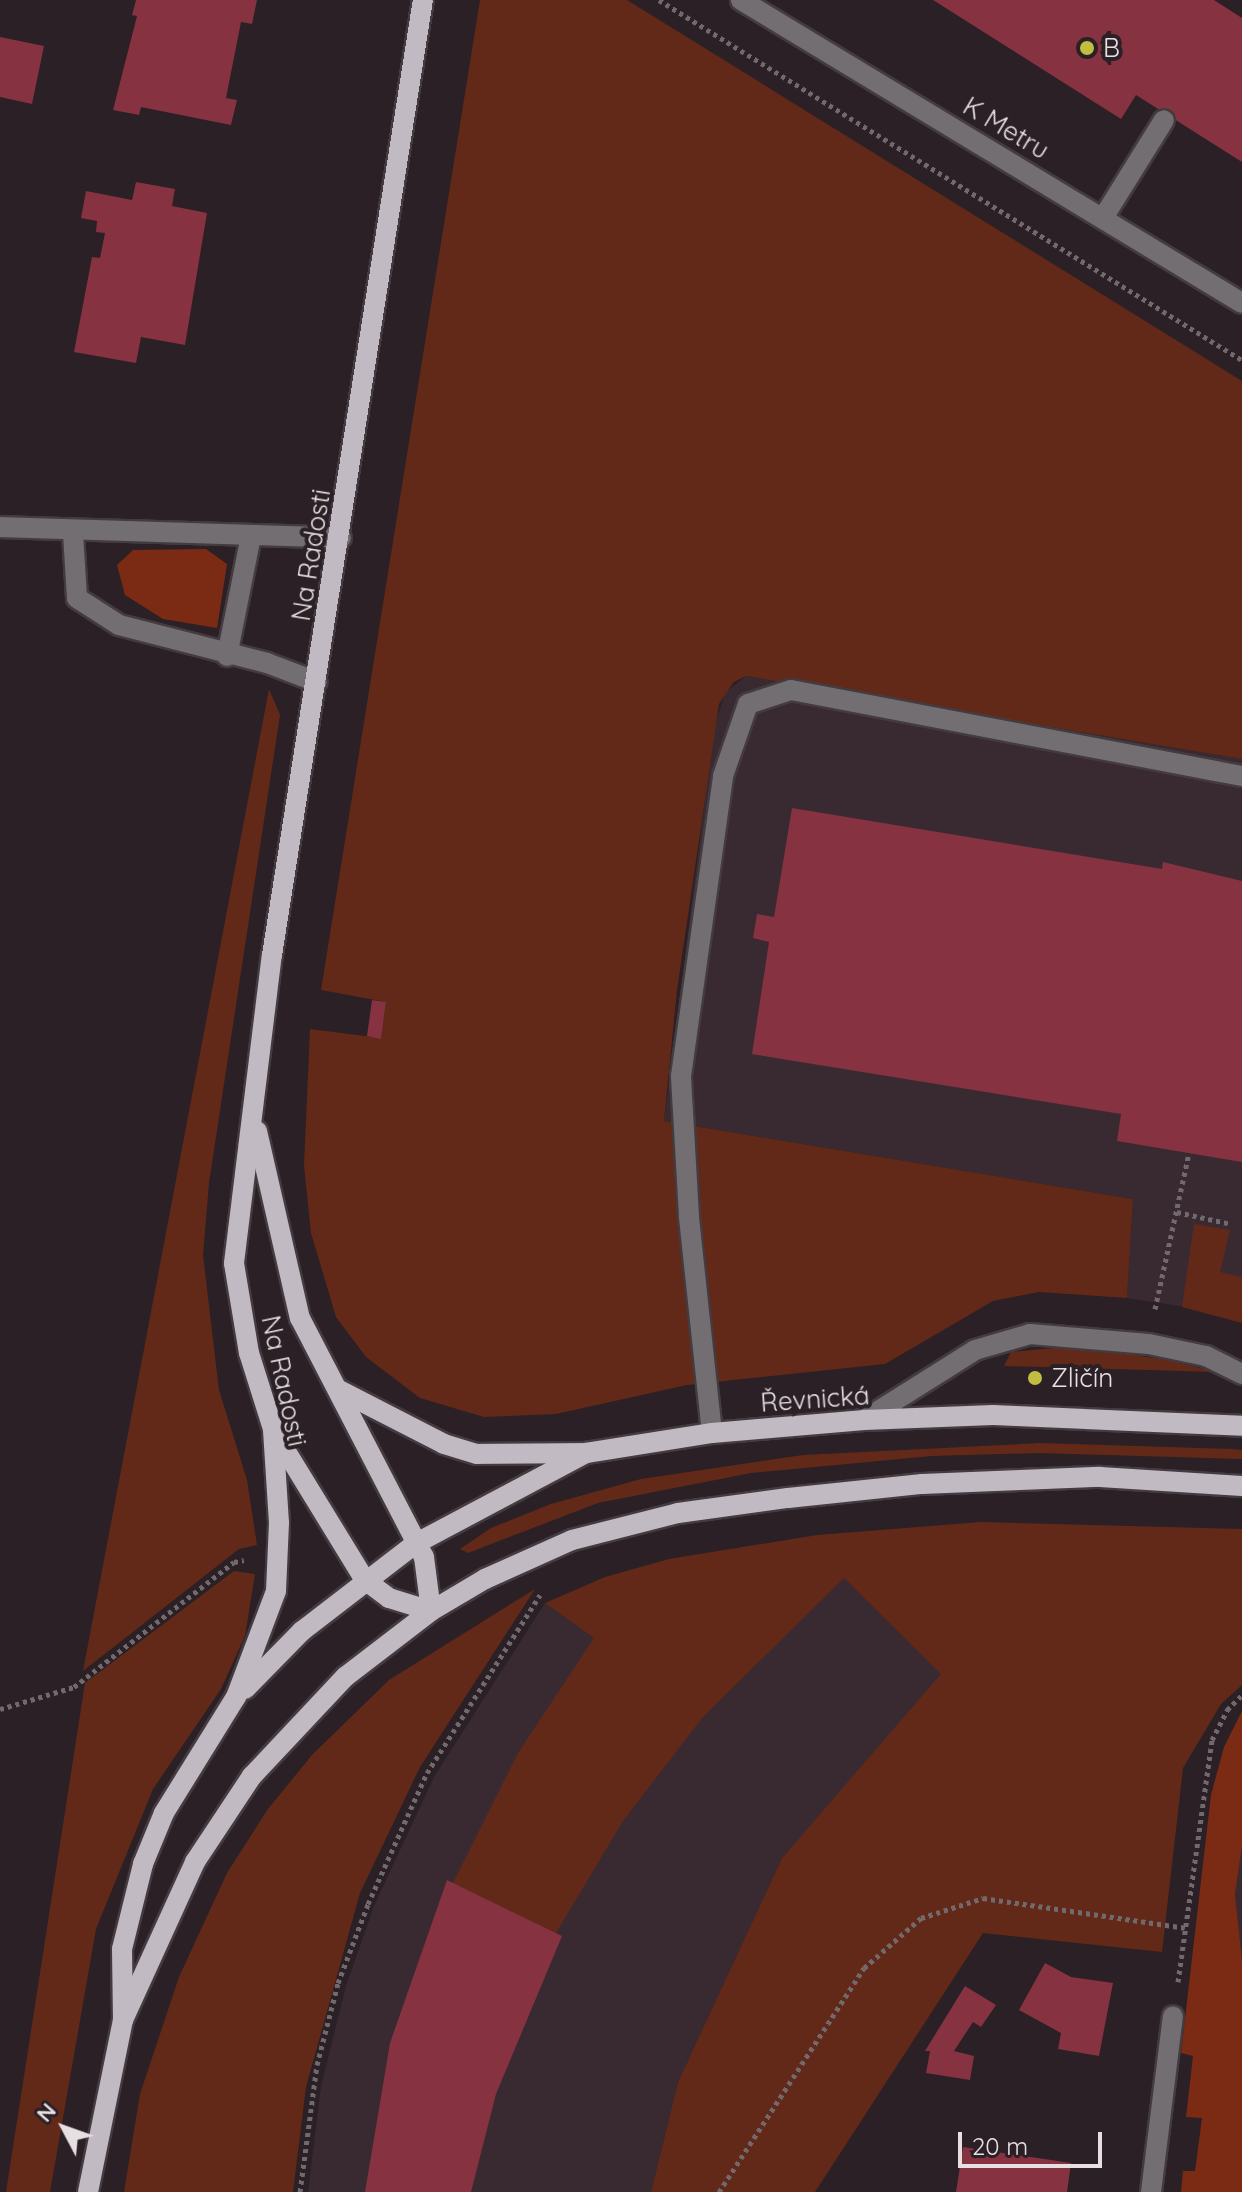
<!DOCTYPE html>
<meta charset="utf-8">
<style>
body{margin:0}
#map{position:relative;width:1242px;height:2192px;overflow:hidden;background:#2a2025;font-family:Quicksand,sans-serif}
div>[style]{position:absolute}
.built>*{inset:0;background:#392a31}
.green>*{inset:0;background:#622919}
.forest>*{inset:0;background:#7b2b14}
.building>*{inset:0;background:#863240}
.path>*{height:5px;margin-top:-2.5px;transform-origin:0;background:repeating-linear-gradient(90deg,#72696d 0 4px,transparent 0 8px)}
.roads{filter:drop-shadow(2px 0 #443b40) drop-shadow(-2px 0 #443b40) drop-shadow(0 2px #443b40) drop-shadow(0 -2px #443b40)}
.minor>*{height:20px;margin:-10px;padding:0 10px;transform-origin:10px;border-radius:10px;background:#726e72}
.major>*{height:20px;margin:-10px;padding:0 10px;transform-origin:10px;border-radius:10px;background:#c2bac2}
.dots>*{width:22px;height:22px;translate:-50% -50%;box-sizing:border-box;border:4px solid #2a2025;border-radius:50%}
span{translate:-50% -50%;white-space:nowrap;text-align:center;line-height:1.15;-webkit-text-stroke:8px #2a2025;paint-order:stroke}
.poi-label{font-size:26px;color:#e7e0e3}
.left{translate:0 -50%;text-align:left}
.street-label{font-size:26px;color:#e7e0e3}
.north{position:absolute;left:24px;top:2088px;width:80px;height:80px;-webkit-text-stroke:6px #2a2025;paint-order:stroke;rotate:311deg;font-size:22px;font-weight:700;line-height:32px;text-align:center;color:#e7e0e3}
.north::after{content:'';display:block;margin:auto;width:28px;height:36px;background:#e7e0e3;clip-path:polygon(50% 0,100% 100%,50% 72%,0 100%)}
.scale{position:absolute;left:958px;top:2132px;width:144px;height:36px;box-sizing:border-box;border:4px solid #e7e0e3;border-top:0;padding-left:10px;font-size:24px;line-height:28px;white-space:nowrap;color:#e7e0e3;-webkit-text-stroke:6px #2a2025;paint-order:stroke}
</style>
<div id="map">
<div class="built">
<div style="clip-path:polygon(746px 676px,1242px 759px,1242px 1323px,1205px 1310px,1127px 1298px,1133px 1199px,664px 1121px,714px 728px,725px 693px)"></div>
<div style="clip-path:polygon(844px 1578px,942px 1674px,782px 1858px,678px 2082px,651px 2192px,308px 2192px,321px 2086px,346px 1986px,374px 1906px,434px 1777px,545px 1603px,594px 1638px)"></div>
<div style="clip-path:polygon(1242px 1846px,1242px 1960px,1235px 1894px)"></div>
</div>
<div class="green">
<div style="clip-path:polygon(480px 0,627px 0,1242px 381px,1242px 759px,746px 676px,734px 682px,719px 704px,677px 990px,664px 1121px,1133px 1199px,1127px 1298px,1039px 1292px,993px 1301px,885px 1364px,687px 1385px,556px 1414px,484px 1417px,420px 1398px,366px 1357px,336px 1317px,311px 1233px,304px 1166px,310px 1029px,381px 1038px,386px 1002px,321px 990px)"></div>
<div style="clip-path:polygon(269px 689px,280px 715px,209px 1183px,203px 1255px,219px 1390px,247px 1480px,257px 1545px,239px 1549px,83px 1671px)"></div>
<div style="clip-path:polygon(1194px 1224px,1230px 1230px,1220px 1272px,1242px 1277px,1242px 1323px,1182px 1307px)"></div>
<div style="clip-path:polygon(1076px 1346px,1167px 1360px,1217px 1372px,1004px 1366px,1011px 1352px)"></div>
<div style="clip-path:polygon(1041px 1443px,1232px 1449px,1242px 1450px,1242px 1459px,1039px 1453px,932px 1456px,751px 1473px,598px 1503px,468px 1553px,460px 1549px,491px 1528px,551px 1504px,641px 1479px,803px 1455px)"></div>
<div style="clip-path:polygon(981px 1522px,1242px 1529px,1242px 1685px,1221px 1704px,1183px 1768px,1162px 1952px,983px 1933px,815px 2192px,651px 2192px,678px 2082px,782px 1858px,941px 1674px,844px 1578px,702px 1718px,623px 1821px,556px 1933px,453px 1883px,518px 1753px,594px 1638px,545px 1603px,605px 1577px,669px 1559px,817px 1535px)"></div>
<div style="clip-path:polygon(234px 1571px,255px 1574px,245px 1636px,221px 1689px,153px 1789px,96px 1929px,50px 2192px,6px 2192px,85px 1683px)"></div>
<div style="clip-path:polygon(535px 1589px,420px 1767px,360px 1893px,306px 2087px,293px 2192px,124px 2192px,140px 2094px,179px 1977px,227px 1873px,268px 1809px,312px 1755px,389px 1680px)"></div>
</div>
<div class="forest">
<div style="clip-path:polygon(206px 549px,227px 564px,217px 628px,163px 619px,125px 595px,117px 565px,133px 550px)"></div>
<div style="clip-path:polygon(1242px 1711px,1242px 1846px,1235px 1894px,1242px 1960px,1242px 2192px,1181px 2192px,1183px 2171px,1195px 2171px,1202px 2118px,1186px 2117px,1193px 2056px,1181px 2053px,1211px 1795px,1224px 1747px)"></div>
</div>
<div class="building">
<div style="clip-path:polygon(136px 0,257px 0,252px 24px,241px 22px,226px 98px,237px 100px,231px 125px,141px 107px,139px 115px,113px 110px,137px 16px,132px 15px)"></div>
<div style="clip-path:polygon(933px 0,1214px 0,1242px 18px,1242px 162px,1136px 95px,1121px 119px)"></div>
<div style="clip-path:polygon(0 37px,44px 46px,32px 104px,0 97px)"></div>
<div style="clip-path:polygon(136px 182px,175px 189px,172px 206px,207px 213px,185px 345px,141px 337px,136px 363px,74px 352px,92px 257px,100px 258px,105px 233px,96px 232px,97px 221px,81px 218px,86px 191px,132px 200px)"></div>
<div style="clip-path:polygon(792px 808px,1162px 869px,1163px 862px,1242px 881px,1242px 1162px,1117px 1141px,1121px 1114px,752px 1054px,769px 942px,753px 938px,757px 914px,774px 917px)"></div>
<div style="clip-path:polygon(372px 1000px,386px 1002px,381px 1039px,367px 1036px)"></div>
<div style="clip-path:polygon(447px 1880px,562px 1936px,496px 2094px,471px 2192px,365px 2192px,390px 2043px)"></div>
<div style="clip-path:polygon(1045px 1963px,1071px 1977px,1113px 1983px,1099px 2056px,1058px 2049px,1061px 2033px,1019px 2010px)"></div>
<div style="clip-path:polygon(965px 1986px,996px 2005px,981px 2027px,973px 2022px,954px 2051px,974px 2056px,970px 2080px,926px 2073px,930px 2051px,925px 2051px)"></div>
<div style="clip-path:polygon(963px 2147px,1071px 2163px,1067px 2192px,956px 2192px)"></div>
</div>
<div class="path">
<div style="left:659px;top:0;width:685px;rotate:31.7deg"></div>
<div style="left:1177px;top:1212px;width:55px;rotate:12.5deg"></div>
<div style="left:1155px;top:1309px;width:160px;rotate:-77.7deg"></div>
<div style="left:0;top:1709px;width:77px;rotate:-16.6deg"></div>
<div style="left:74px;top:1687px;width:203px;rotate:-38deg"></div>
<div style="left:234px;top:1562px;width:10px;rotate:-11deg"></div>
<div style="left:1178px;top:1982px;width:244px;rotate:-82deg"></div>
<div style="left:1212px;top:1740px;width:34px;rotate:-63deg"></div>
<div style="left:1227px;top:1710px;width:21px;rotate:-45deg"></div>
<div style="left:300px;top:2192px;width:128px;rotate:-82.4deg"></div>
<div style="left:317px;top:2065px;width:85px;rotate:-75.6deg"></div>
<div style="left:338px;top:1983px;width:85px;rotate:-69.2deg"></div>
<div style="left:368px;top:1904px;width:144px;rotate:-65.8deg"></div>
<div style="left:427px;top:1773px;width:211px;rotate:-57.6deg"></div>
<div style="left:719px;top:2192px;width:267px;rotate:-57.1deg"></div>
<div style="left:864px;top:1968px;width:76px;rotate:-41.3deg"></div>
<div style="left:921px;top:1918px;width:65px;rotate:-17.9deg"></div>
<div style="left:983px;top:1898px;width:204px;rotate:8.4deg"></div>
</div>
<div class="roads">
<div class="minor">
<div style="left:741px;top:0;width:585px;rotate:31.17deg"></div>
<div style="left:1103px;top:218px;width:115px;rotate:-58.1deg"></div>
<div style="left:0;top:527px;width:341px;rotate:1.8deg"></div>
<div style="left:73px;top:533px;width:65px;rotate:86.5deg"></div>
<div style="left:77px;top:598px;width:50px;rotate:32.7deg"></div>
<div style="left:119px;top:625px;width:153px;rotate:14.4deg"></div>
<div style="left:267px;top:663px;width:53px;rotate:20.8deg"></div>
<div style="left:227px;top:656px;width:122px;rotate:-78.7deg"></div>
<div style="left:864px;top:1420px;width:131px;rotate:-32.2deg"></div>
<div style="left:975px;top:1350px;width:57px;rotate:-16.2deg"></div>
<div style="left:1030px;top:1334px;width:119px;rotate:4.8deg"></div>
<div style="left:1149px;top:1344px;width:58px;rotate:11.9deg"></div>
<div style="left:1206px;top:1356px;width:40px;rotate:26.6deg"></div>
<div style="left:712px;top:1433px;width:218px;rotate:-96.1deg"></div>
<div style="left:689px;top:1216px;width:140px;rotate:-93.3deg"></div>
<div style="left:681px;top:1076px;width:303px;rotate:-82deg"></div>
<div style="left:723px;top:776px;width:76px;rotate:-70.9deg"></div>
<div style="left:748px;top:704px;width:45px;rotate:-18deg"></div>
<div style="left:791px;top:690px;width:459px;rotate:10.8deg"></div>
<div style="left:1151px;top:2192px;width:177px;rotate:-82.9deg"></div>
</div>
<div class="major">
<div style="left:257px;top:1131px;width:192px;rotate:77.1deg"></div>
<div style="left:300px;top:1318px;width:269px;rotate:62.6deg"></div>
<div style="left:424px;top:1557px;width:54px;rotate:82.6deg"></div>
<div style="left:339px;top:1390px;width:118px;rotate:27.2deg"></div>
<div style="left:444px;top:1444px;width:34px;rotate:17deg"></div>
<div style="left:477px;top:1454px;width:105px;rotate:-0.5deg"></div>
<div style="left:276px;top:1435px;width:170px;rotate:58.5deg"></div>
<div style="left:365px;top:1580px;width:30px;rotate:37deg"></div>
<div style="left:389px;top:1598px;width:44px;rotate:17.2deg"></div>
<div style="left:245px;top:1689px;width:81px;rotate:-45.5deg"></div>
<div style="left:302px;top:1631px;width:143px;rotate:-37.6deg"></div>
<div style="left:415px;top:1544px;width:194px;rotate:-28deg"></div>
<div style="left:586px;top:1453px;width:128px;rotate:-9deg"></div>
<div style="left:712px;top:1433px;width:153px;rotate:-4.9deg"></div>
<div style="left:864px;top:1420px;width:129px;rotate:-2.2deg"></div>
<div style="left:993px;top:1415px;width:249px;rotate:2.5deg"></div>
<div style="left:123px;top:2020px;width:174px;rotate:-65.5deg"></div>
<div style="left:195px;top:1862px;width:103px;rotate:-56.5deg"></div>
<div style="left:252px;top:1776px;width:136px;rotate:-46.8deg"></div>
<div style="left:345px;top:1677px;width:108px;rotate:-37.5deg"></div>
<div style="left:431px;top:1611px;width:63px;rotate:-30.7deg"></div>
<div style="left:485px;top:1579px;width:95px;rotate:-24.1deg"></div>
<div style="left:572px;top:1540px;width:109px;rotate:-14.3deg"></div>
<div style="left:678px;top:1513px;width:111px;rotate:-7.8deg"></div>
<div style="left:788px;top:1498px;width:135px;rotate:-6deg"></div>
<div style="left:922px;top:1484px;width:178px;rotate:-2.3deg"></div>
<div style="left:1100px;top:1477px;width:142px;rotate:3.6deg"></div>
<div style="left:88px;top:2192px;width:176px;rotate:-78.5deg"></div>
<div style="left:123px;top:2020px;width:71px;rotate:-90.8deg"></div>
<div style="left:122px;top:1949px;width:88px;rotate:-76.1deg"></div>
<div style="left:143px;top:1864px;width:55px;rotate:-67.6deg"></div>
<div style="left:164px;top:1813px;width:137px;rotate:-58.2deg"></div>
<div style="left:236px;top:1697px;width:113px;rotate:-69.3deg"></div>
<div style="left:276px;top:1591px;width:68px;rotate:-87.5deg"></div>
<div style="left:279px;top:1523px;width:94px;rotate:-93.7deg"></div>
<div style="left:273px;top:1429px;width:80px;rotate:-107.5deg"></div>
<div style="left:249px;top:1353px;width:91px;rotate:-99.5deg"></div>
<div style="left:234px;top:1263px;width:310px;rotate:-83deg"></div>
<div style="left:272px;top:955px;width:967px;rotate:-81.02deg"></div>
</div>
</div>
<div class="dots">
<div style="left:1087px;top:48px;background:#c1bd40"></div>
<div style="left:1035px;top:1378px;background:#c1bd40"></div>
</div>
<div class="poi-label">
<span class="left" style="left:1103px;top:48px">B</span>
<span class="left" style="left:1051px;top:1378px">Zličín</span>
</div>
<div class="street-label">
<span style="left:1006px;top:128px;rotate:31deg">K Metru</span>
<span style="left:311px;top:555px;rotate:-81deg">Na Radosti</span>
<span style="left:284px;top:1381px;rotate:78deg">Na Radosti</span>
<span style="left:815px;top:1399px;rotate:-4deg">Řevnická</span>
</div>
<div class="north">N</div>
<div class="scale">20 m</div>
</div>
